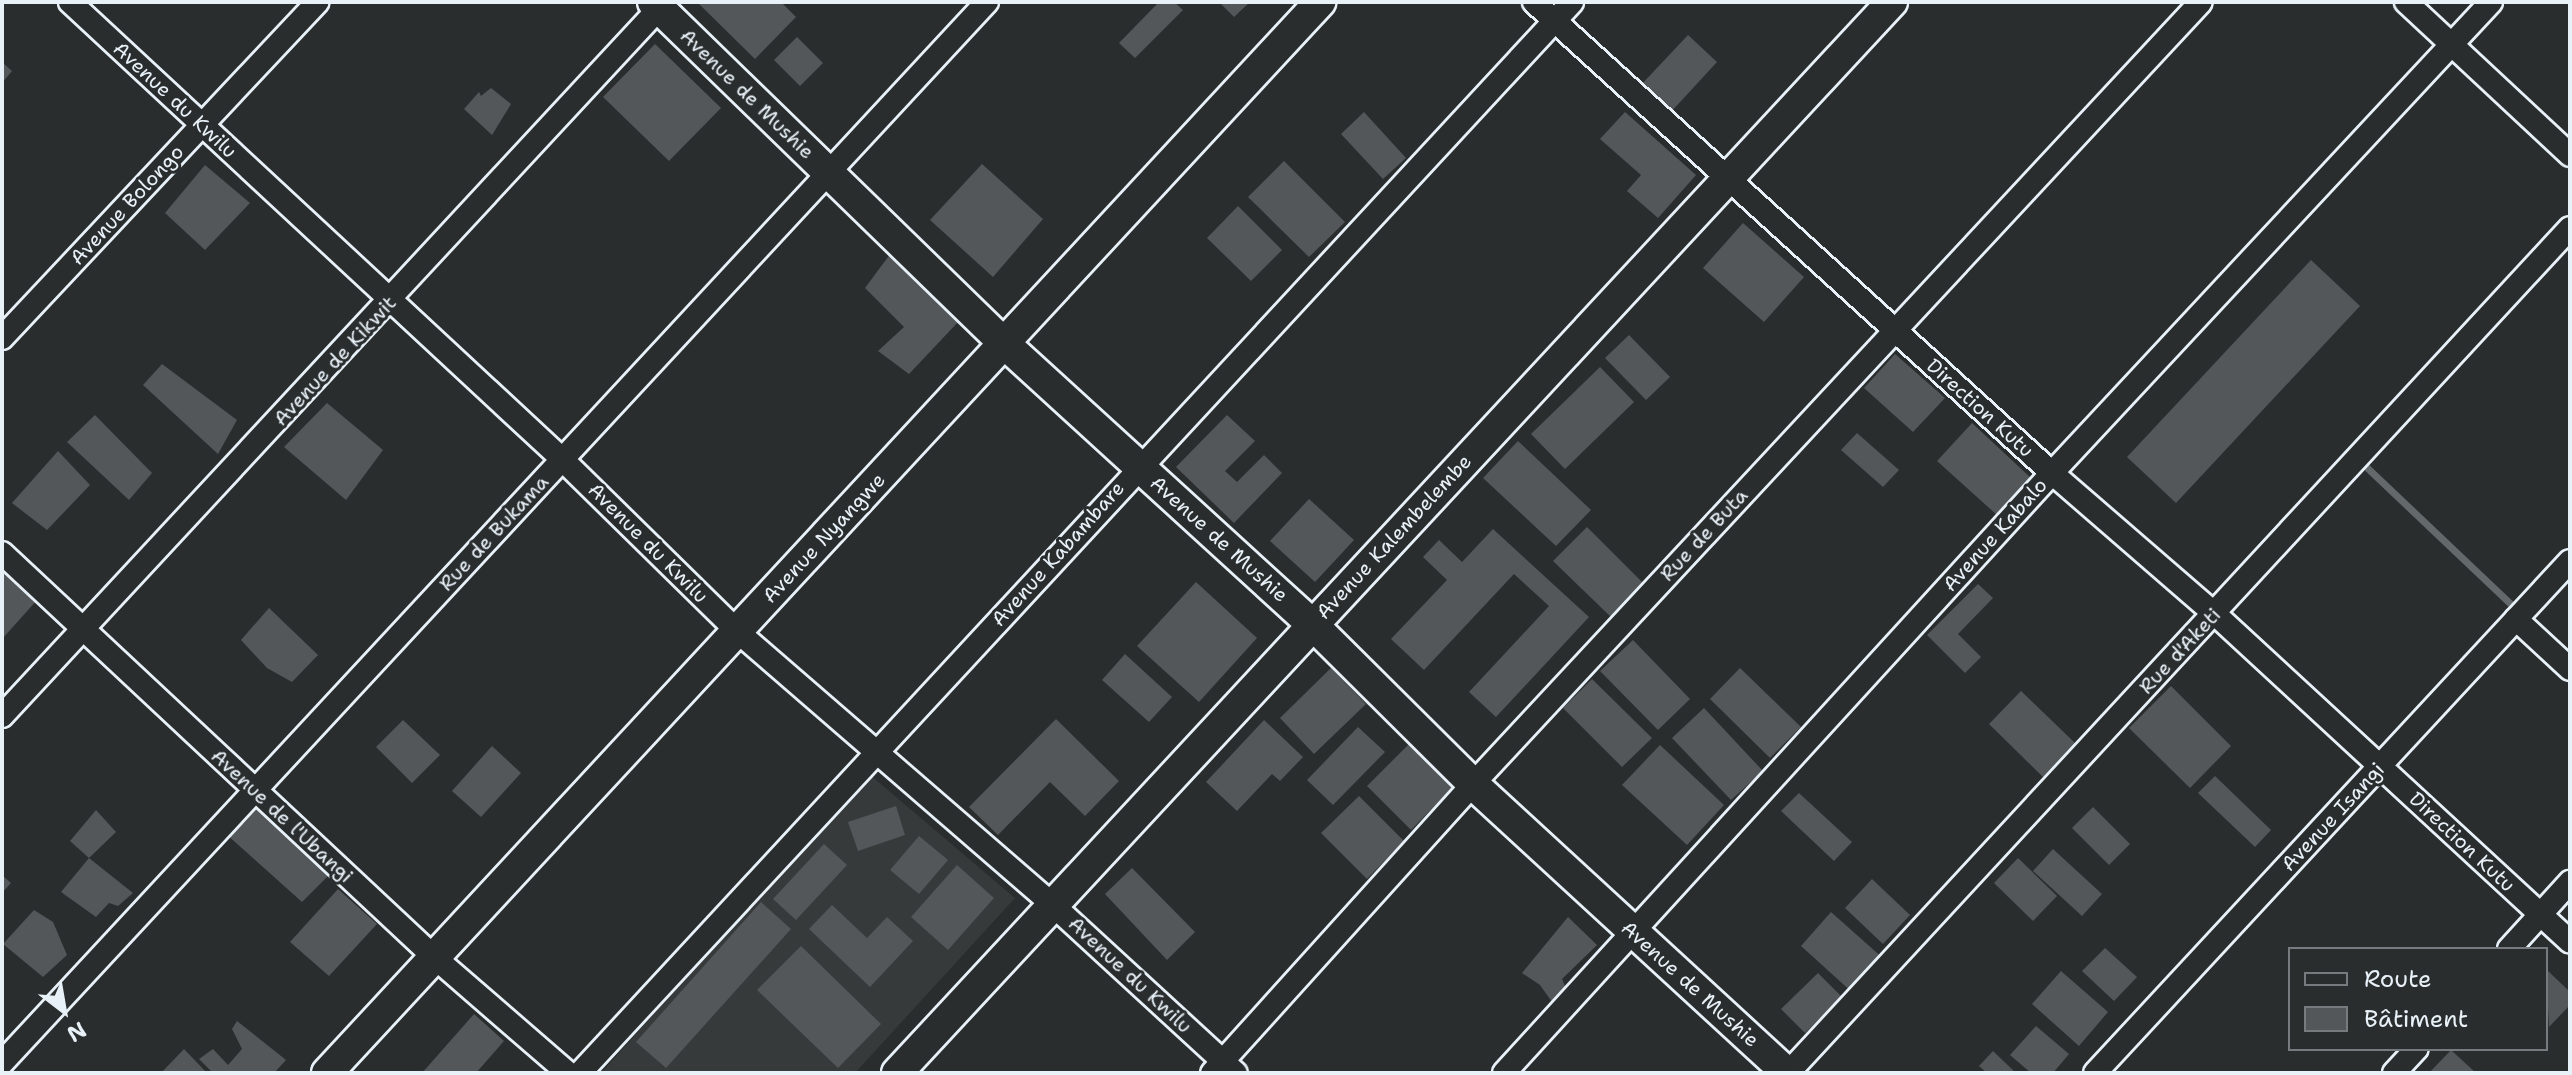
<!DOCTYPE html>
<meta charset="utf-8">
<style>
body{margin:0}
#map{position:relative;width:2572px;height:1075px;overflow:hidden;background:#2a2d2e;font-family:"Shantell Sans",sans-serif}
div>[style]{position:absolute}
.built>*{inset:0;background:#363a3b}
.stream>*{height:7px;margin:-3.5px;padding:0 3.5px;transform-origin:3.5px;border-radius:3.5px;background:#63686b}
.building>*{inset:0;background:#535759}
.roads{filter:drop-shadow(2px 0 #e8f1f8) drop-shadow(-2px 0 #e8f1f8) drop-shadow(0 2px #e8f1f8) drop-shadow(0 -2px #e8f1f8)}
.street>*{height:22px;margin:-11px;padding:0 11px;transform-origin:11px;border-radius:11px;background:#2a2d2e}
.secondary>*{height:30px;margin:-15px;padding:0 15px;transform-origin:15px;border-radius:15px;background:#2a2d2e}
span{translate:-50% -50%;white-space:nowrap;text-align:center;line-height:1.15;-webkit-text-stroke:6px #2a2d2e;paint-order:stroke}
.street-label{font-size:20px;color:#e8f1f8}
.frame{position:absolute;inset:0;border:4px solid #e8f1f8;pointer-events:none}
.legend{position:absolute;left:2288px;top:947px;width:260px;height:104px;box-sizing:border-box;background:#2a2d2e;border:2px solid #767b7f;margin:0;padding:10px 14px;list-style:none;font-size:24px;color:#e8f1f8}
.legend li{display:flex;align-items:center;gap:16px;height:40px}
.legend b{width:40px;border:2px solid #767b7f}
.north{position:absolute;left:24px;top:971px;width:80px;height:80px;-webkit-text-stroke:6px #2a2d2e;paint-order:stroke;rotate:149deg;font-size:22px;font-weight:700;line-height:32px;text-align:center;color:#e8f1f8}
.north::after{content:'';display:block;margin:auto;width:28px;height:36px;background:#e8f1f8;clip-path:polygon(50% 0,100% 100%,50% 72%,0 100%)}
</style>
<div id="map">
<div class="built">
<div style="clip-path:polygon(869px 774px,1015px 898px,855px 1073px,601px 1073px)"></div>
</div>
<div class="stream">
<div style="left:2360px;top:461px;width:219px;rotate:43.5deg"></div>
</div>
<div class="building">
<div style="clip-path:polygon(697px 2px,781px 2px,796px 17px,755px 59px)"></div>
<div style="clip-path:polygon(1159px 2px,1174px 2px,1183px 10px,1135px 58px,1119px 43px)"></div>
<div style="clip-path:polygon(1219px 2px,1250px 2px,1234px 17px)"></div>
<div style="clip-path:polygon(1688px 35px,1717px 62px,1670px 113px,1640px 86px)"></div>
<div style="clip-path:polygon(797px 37px,823px 63px,800px 86px,774px 60px)"></div>
<div style="clip-path:polygon(655px 44px,721px 108px,669px 161px,603px 97px)"></div>
<div style="clip-path:polygon(2px 62px,12px 71px,2px 83px)"></div>
<div style="clip-path:polygon(491px 88px,511px 104px,492px 135px,464px 109px,479px 92px,481px 96px)"></div>
<div style="clip-path:polygon(1364px 112px,1406px 158px,1383px 179px,1341px 134px)"></div>
<div style="clip-path:polygon(1625px 112px,1696px 175px,1658px 218px,1627px 191px,1641px 175px,1600px 139px)"></div>
<div style="clip-path:polygon(1284px 161px,1345px 222px,1309px 257px,1248px 197px)"></div>
<div style="clip-path:polygon(982px 164px,1043px 219px,993px 277px,930px 220px)"></div>
<div style="clip-path:polygon(205px 165px,250px 203px,205px 250px,165px 213px)"></div>
<div style="clip-path:polygon(1238px 206px,1282px 250px,1251px 281px,1207px 238px)"></div>
<div style="clip-path:polygon(1743px 223px,1804px 277px,1764px 322px,1703px 268px)"></div>
<div style="clip-path:polygon(891px 253px,959px 321px,909px 374px,878px 351px,904px 327px,865px 288px)"></div>
<div style="clip-path:polygon(2311px 260px,2360px 306px,2176px 503px,2127px 457px)"></div>
<div style="clip-path:polygon(1629px 335px,1670px 377px,1646px 400px,1605px 358px)"></div>
<div style="clip-path:polygon(1895px 354px,1945px 398px,1913px 432px,1864px 388px)"></div>
<div style="clip-path:polygon(162px 364px,237px 420px,218px 454px,143px 385px)"></div>
<div style="clip-path:polygon(1600px 367px,1634px 402px,1565px 469px,1531px 434px)"></div>
<div style="clip-path:polygon(327px 403px,383px 450px,346px 500px,284px 447px)"></div>
<div style="clip-path:polygon(95px 415px,152px 473px,129px 500px,67px 442px)"></div>
<div style="clip-path:polygon(1227px 415px,1255px 441px,1225px 471px,1237px 482px,1264px 455px,1282px 473px,1234px 523px,1176px 467px)"></div>
<div style="clip-path:polygon(1972px 423px,2032px 479px,1998px 516px,1937px 461px)"></div>
<div style="clip-path:polygon(1857px 433px,1899px 470px,1883px 487px,1841px 450px)"></div>
<div style="clip-path:polygon(1518px 441px,1591px 510px,1556px 546px,1483px 478px)"></div>
<div style="clip-path:polygon(58px 451px,90px 485px,47px 530px,12px 503px)"></div>
<div style="clip-path:polygon(1309px 499px,1354px 540px,1315px 582px,1270px 541px)"></div>
<div style="clip-path:polygon(1587px 527px,1645px 585px,1613px 619px,1553px 561px)"></div>
<div style="clip-path:polygon(1493px 529px,1589px 617px,1496px 717px,1469px 692px,1549px 606px,1514px 574px,1424px 670px,1391px 639px,1447px 580px,1423px 557px,1439px 540px,1462px 562px)"></div>
<div style="clip-path:polygon(2px 566px,38px 599px,2px 639px)"></div>
<div style="clip-path:polygon(1196px 582px,1257px 638px,1199px 702px,1137px 646px)"></div>
<div style="clip-path:polygon(1978px 584px,1993px 598px,1958px 634px,1981px 657px,1965px 673px,1927px 635px)"></div>
<div style="clip-path:polygon(269px 608px,318px 655px,292px 682px,267px 668px,241px 640px)"></div>
<div style="clip-path:polygon(1633px 640px,1690px 699px,1658px 730px,1600px 671px)"></div>
<div style="clip-path:polygon(1125px 654px,1172px 697px,1149px 722px,1102px 680px)"></div>
<div style="clip-path:polygon(1331px 668px,1366px 704px,1314px 754px,1280px 718px)"></div>
<div style="clip-path:polygon(1740px 668px,1801px 727px,1770px 758px,1710px 699px)"></div>
<div style="clip-path:polygon(1592px 679px,1652px 738px,1622px 767px,1563px 708px)"></div>
<div style="clip-path:polygon(2171px 686px,2231px 746px,2190px 788px,2129px 728px)"></div>
<div style="clip-path:polygon(2021px 691px,2075px 743px,2043px 777px,1989px 724px)"></div>
<div style="clip-path:polygon(1704px 708px,1763px 771px,1731px 800px,1672px 738px)"></div>
<div style="clip-path:polygon(1056px 719px,1119px 781px,1085px 816px,1050px 782px,998px 835px,969px 807px)"></div>
<div style="clip-path:polygon(403px 720px,440px 755px,412px 783px,376px 747px)"></div>
<div style="clip-path:polygon(1264px 720px,1303px 757px,1280px 781px,1272px 774px,1237px 811px,1206px 782px)"></div>
<div style="clip-path:polygon(1358px 727px,1385px 752px,1333px 805px,1307px 780px)"></div>
<div style="clip-path:polygon(1412px 741px,1456px 784px,1411px 830px,1367px 786px)"></div>
<div style="clip-path:polygon(1660px 745px,1724px 805px,1687px 845px,1622px 785px)"></div>
<div style="clip-path:polygon(492px 746px,521px 773px,481px 817px,452px 791px)"></div>
<div style="clip-path:polygon(2215px 776px,2271px 830px,2255px 847px,2198px 793px)"></div>
<div style="clip-path:polygon(1799px 793px,1852px 842px,1834px 861px,1781px 811px)"></div>
<div style="clip-path:polygon(1359px 796px,1404px 841px,1367px 879px,1321px 833px)"></div>
<div style="clip-path:polygon(256px 800px,331px 873px,302px 902px,226px 834px)"></div>
<div style="clip-path:polygon(896px 806px,905px 835px,858px 851px,848px 822px)"></div>
<div style="clip-path:polygon(2093px 807px,2130px 844px,2109px 865px,2072px 828px)"></div>
<div style="clip-path:polygon(96px 810px,116px 832px,89px 858px,70px 841px)"></div>
<div style="clip-path:polygon(919px 836px,948px 860px,919px 894px,890px 870px)"></div>
<div style="clip-path:polygon(824px 844px,847px 865px,796px 920px,773px 899px)"></div>
<div style="clip-path:polygon(2053px 849px,2102px 894px,2082px 916px,2033px 871px)"></div>
<div style="clip-path:polygon(89px 858px,133px 893px,118px 906px,109px 903px,96px 917px,61px 892px)"></div>
<div style="clip-path:polygon(2018px 858px,2057px 896px,2033px 921px,1994px 883px)"></div>
<div style="clip-path:polygon(957px 865px,994px 898px,948px 950px,911px 917px)"></div>
<div style="clip-path:polygon(1132px 868px,1195px 932px,1167px 960px,1105px 894px)"></div>
<div style="clip-path:polygon(2px 875px,11px 883px,2px 893px)"></div>
<div style="clip-path:polygon(1872px 879px,1910px 915px,1883px 944px,1845px 908px)"></div>
<div style="clip-path:polygon(338px 889px,377px 924px,329px 976px,290px 942px)"></div>
<div style="clip-path:polygon(761px 902px,791px 929px,666px 1068px,636px 1042px)"></div>
<div style="clip-path:polygon(832px 905px,867px 938px,887px 917px,913px 941px,870px 987px,809px 929px)"></div>
<div style="clip-path:polygon(34px 910px,53px 922px,67px 955px,43px 977px,3px 944px)"></div>
<div style="clip-path:polygon(1831px 912px,1885px 960px,1854px 994px,1801px 946px)"></div>
<div style="clip-path:polygon(1568px 917px,1597px 945px,1562px 979px,1568px 993px,1552px 1002px,1540px 985px,1522px 973px)"></div>
<div style="clip-path:polygon(801px 946px,881px 1024px,838px 1068px,757px 990px)"></div>
<div style="clip-path:polygon(2105px 948px,2137px 977px,2114px 1001px,2082px 971px)"></div>
<div style="clip-path:polygon(2546px 969px,2570px 992px,2570px 1005px,2549px 1027px)"></div>
<div style="clip-path:polygon(2061px 971px,2108px 1012px,2079px 1046px,2032px 1004px)"></div>
<div style="clip-path:polygon(1818px 973px,1842px 997px,1805px 1033px,1781px 1009px)"></div>
<div style="clip-path:polygon(474px 1014px,504px 1041px,476px 1073px,422px 1073px)"></div>
<div style="clip-path:polygon(237px 1021px,286px 1060px,274px 1073px,213px 1073px,199px 1059px,213px 1049px,228px 1065px,242px 1049px,232px 1029px)"></div>
<div style="clip-path:polygon(2036px 1026px,2069px 1054px,2053px 1073px,2031px 1073px,2010px 1055px)"></div>
<div style="clip-path:polygon(184px 1049px,207px 1073px,161px 1073px)"></div>
<div style="clip-path:polygon(2451px 1050px,2476px 1073px,2429px 1073px)"></div>
<div style="clip-path:polygon(1993px 1051px,2016px 1073px,1987px 1073px,1979px 1066px)"></div>
</div>
<div class="roads">
<div class="street">
<div style="left:70px;top:2px;width:673px;rotate:42.89deg"></div>
<div style="left:563px;top:460px;width:245px;rotate:44.5deg"></div>
<div style="left:738px;top:632px;width:417px;rotate:40.9deg"></div>
<div style="left:1053px;top:905px;width:248px;rotate:42.6deg"></div>
<div style="left:1534px;top:2px;width:700px;rotate:42.28deg"></div>
<div style="left:2052px;top:473px;width:216px;rotate:40.9deg"></div>
<div style="left:2215px;top:614px;width:483px;rotate:42.7deg"></div>
<div style="left:2406px;top:2px;width:224px;rotate:43deg"></div>
<div style="left:2px;top:338px;width:461px;rotate:-46.8deg"></div>
<div style="left:2px;top:553px;width:590px;rotate:43.08deg"></div>
<div style="left:433px;top:956px;width:179px;rotate:40.9deg"></div>
<div style="left:2516px;top:619px;width:74px;rotate:42.8deg"></div>
<div style="left:2px;top:716px;width:974px;rotate:-47.12deg"></div>
<div style="left:2509px;top:949px;width:91px;rotate:-47.7deg"></div>
<div style="left:2px;top:1063px;width:1448px;rotate:-47.13deg"></div>
<div style="left:580px;top:1073px;width:1460px;rotate:-47.19deg"></div>
<div style="left:1212px;top:1073px;width:389px;rotate:-47.9deg"></div>
<div style="left:1473px;top:784px;width:1068px;rotate:-47.05deg"></div>
<div style="left:1504px;top:1073px;width:813px;rotate:-47.59deg"></div>
<div style="left:2052px;top:473px;width:644px;rotate:-47.01deg"></div>
<div style="left:1788px;top:1073px;width:1151px;rotate:-47.22deg"></div>
<div style="left:2095px;top:1073px;width:698px;rotate:-47.15deg"></div>
<div style="left:2394px;top:1073px;width:33px;rotate:-47deg"></div>
</div>
<div class="secondary">
<div style="left:653px;top:2px;width:491px;rotate:44.2deg"></div>
<div style="left:1005px;top:344px;width:417px;rotate:42.4deg"></div>
<div style="left:1313px;top:625px;width:226px;rotate:44.8deg"></div>
<div style="left:1473px;top:784px;width:427px;rotate:42.6deg"></div>
<div style="left:327px;top:1073px;width:1461px;rotate:-47.16deg"></div>
<div style="left:897px;top:1073px;width:1462px;rotate:-47.11deg"></div>
</div>
</div>
<div class="street-label">
<span style="left:747px;top:94px;rotate:44deg">Avenue de Mushie</span>
<span style="left:175px;top:100px;rotate:43deg">Avenue du Kwilu</span>
<span style="left:127px;top:205px;rotate:-47deg">Avenue Bolongo</span>
<span style="left:335px;top:361px;rotate:-47deg">Avenue de Kikwit</span>
<span style="left:1980px;top:408px;rotate:42deg">Direction Kutu</span>
<span style="left:494px;top:533px;rotate:-47deg">Rue de Bukama</span>
<span style="left:1704px;top:535px;rotate:-47deg">Rue de Buta</span>
<span style="left:1995px;top:535px;rotate:-48deg">Avenue Kabalo</span>
<span style="left:1394px;top:537px;rotate:-47deg">Avenue Kalembelembe</span>
<span style="left:824px;top:538px;rotate:-47deg">Avenue Nyangwe</span>
<span style="left:1219px;top:539px;rotate:42deg">Avenue de Mushie</span>
<span style="left:648px;top:543px;rotate:45deg">Avenue du Kwilu</span>
<span style="left:1058px;top:554px;rotate:-48deg">Avenue Kabambare</span>
<span style="left:2180px;top:651px;rotate:-47deg">Rue d'Aketi</span>
<span style="left:282px;top:816px;rotate:43deg">Avenue de l'Ubangi</span>
<span style="left:2333px;top:817px;rotate:-47deg">Avenue Isangi</span>
<span style="left:2462px;top:842px;rotate:43deg">Direction Kutu</span>
<span style="left:1130px;top:975px;rotate:43deg">Avenue du Kwilu</span>
<span style="left:1690px;top:984px;rotate:42deg">Avenue de Mushie</span>
</div>
<div class="frame"></div>
<ul class="legend">
<li><b style="height:10px;background:#2a2d2e"></b>Route</li>
<li><b style="height:22px;background:#535759"></b>Bâtiment</li>
</ul>
<div class="north">N</div>
</div>
